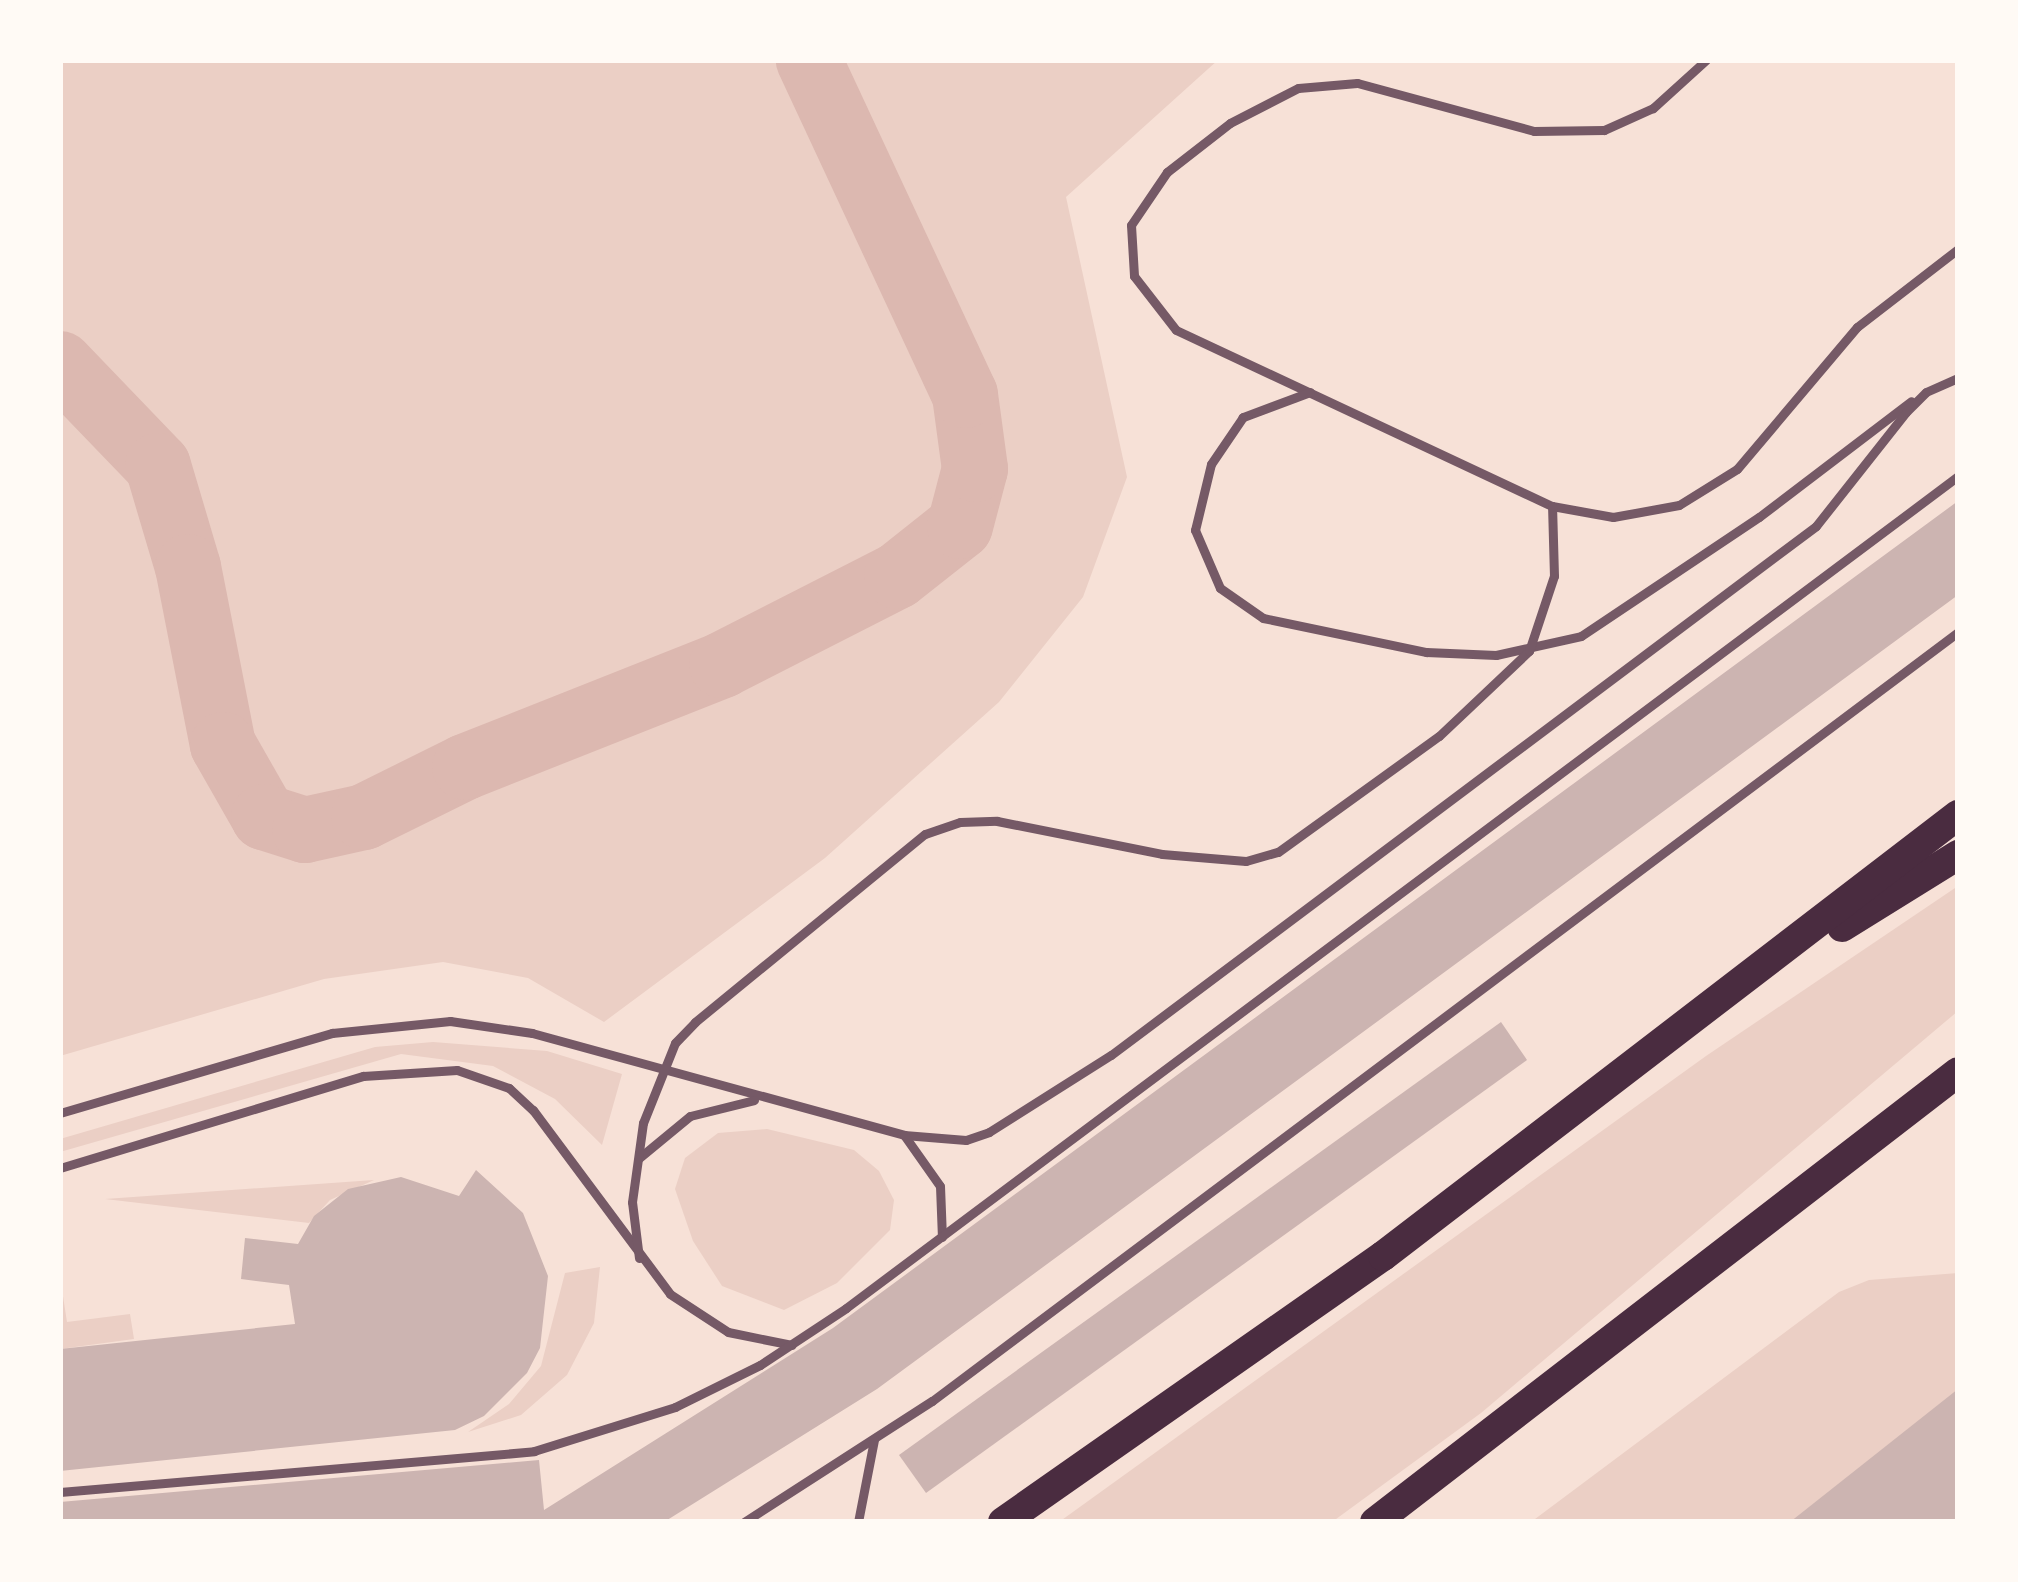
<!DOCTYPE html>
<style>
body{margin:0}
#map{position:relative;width:2018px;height:1582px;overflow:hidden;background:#f7e1d7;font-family:"PT Sans Narrow",sans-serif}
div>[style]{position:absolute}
.green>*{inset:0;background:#ebcfc5}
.river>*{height:66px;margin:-33px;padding:0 33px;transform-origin:33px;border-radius:33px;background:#dcb8b0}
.building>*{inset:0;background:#ccb4b1}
.service>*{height:9px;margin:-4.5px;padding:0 4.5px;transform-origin:4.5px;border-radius:4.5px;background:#755966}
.trunk>*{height:30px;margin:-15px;padding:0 15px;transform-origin:15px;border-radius:15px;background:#4a2c40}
span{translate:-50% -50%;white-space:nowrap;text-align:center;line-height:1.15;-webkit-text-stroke:12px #fffaf5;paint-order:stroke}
.frame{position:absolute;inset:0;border:63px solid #fffaf5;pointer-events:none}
</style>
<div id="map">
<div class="green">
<div style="clip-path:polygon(60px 60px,1218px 60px,1066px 197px,1127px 477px,1083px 597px,999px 702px,825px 858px,604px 1022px,528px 978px,443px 962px,324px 979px,60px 1056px)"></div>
<div style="clip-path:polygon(1958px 886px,1958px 1011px,1481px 1413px,1332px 1522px,1059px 1522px,1706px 1056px)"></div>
<div style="clip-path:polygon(433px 1042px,547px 1051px,622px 1074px,602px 1145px,555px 1099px,493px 1066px,401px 1054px,60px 1152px,60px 1139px,375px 1047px)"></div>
<div style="clip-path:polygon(767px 1129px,854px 1150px,879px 1171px,894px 1200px,890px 1230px,837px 1283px,784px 1310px,722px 1286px,693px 1241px,675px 1189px,685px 1158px,718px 1133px)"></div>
<div style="clip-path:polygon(374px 1180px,330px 1200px,309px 1223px,105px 1199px)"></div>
<div style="clip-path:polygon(600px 1267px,594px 1323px,567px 1375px,521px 1415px,468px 1432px,509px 1404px,541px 1366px,565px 1273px)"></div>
<div style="clip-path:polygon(1958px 1273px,1958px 1522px,1531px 1522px,1839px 1292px,1869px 1280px)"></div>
<div style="clip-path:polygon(60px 1277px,67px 1322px,130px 1314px,134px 1339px,60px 1349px)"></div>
</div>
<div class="river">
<div style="left:60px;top:364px;width:141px;rotate:46.1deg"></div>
<div style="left:158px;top:466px;width:105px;rotate:73.5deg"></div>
<div style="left:188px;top:567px;width:181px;rotate:78.9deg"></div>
<div style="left:223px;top:745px;width:83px;rotate:60.3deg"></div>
<div style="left:264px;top:817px;width:43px;rotate:17.6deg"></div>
<div style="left:305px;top:830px;width:60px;rotate:-12.4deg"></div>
<div style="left:364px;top:817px;width:113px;rotate:-26.3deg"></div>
<div style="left:465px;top:767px;width:277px;rotate:-21.6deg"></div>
<div style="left:722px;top:665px;width:196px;rotate:-27deg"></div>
<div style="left:897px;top:576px;width:80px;rotate:-38.4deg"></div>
<div style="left:960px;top:526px;width:59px;rotate:-75.3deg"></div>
<div style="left:975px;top:469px;width:75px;rotate:-97.7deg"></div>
<div style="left:965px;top:395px;width:370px;rotate:-115deg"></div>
</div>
<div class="building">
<div style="clip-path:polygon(1958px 501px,1958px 595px,877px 1389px,664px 1522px,60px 1522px,60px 1502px,539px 1460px,544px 1510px,833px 1328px)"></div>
<div style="clip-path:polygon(1501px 1022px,1527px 1060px,926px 1493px,899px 1455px)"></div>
<div style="clip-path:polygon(476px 1170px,523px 1213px,548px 1276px,540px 1348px,527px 1373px,484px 1416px,455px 1430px,60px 1471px,60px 1349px,295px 1324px,289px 1285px,241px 1279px,245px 1238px,298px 1244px,314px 1216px,348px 1189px,401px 1177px,459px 1196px)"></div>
<div style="clip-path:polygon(1958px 1389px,1958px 1522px,1790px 1522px)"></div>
</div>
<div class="service">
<div style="left:1706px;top:60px;width:72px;rotate:137.8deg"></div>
<div style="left:1653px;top:108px;width:54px;rotate:155.8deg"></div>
<div style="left:1604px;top:130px;width:70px;rotate:179.2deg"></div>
<div style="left:1534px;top:131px;width:183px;rotate:-164.8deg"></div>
<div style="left:1357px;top:83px;width:59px;rotate:175.2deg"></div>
<div style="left:1298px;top:88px;width:76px;rotate:152.8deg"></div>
<div style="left:1230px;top:123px;width:80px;rotate:142.1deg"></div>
<div style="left:1167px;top:172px;width:64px;rotate:124.2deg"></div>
<div style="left:1131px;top:225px;width:51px;rotate:86.6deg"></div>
<div style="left:1134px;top:276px;width:68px;rotate:52.1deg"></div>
<div style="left:1176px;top:330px;width:415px;rotate:25.1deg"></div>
<div style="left:1552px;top:506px;width:62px;rotate:10.2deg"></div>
<div style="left:1613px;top:517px;width:67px;rotate:-10.3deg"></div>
<div style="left:1679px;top:505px;width:68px;rotate:-31.8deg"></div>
<div style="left:1737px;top:469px;width:186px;rotate:-49.8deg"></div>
<div style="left:1857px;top:327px;width:128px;rotate:-37.7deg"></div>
<div style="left:1310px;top:392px;width:72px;rotate:159.5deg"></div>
<div style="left:1243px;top:417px;width:57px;rotate:124.2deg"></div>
<div style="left:1211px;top:464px;width:68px;rotate:103.6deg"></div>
<div style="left:1195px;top:530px;width:63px;rotate:66.7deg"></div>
<div style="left:1220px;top:588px;width:52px;rotate:34.9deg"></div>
<div style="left:1263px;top:618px;width:167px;rotate:11.8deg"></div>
<div style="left:1426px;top:652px;width:70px;rotate:2.5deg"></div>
<div style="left:1496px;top:655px;width:87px;rotate:-12.6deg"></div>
<div style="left:1581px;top:636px;width:214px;rotate:-33.8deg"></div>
<div style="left:1759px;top:517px;width:191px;rotate:-37.3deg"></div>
<div style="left:60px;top:1113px;width:284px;rotate:-16.4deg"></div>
<div style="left:332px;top:1033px;width:119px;rotate:-5.8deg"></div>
<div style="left:450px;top:1021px;width:83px;rotate:8.3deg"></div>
<div style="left:532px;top:1033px;width:386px;rotate:15.3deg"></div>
<div style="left:904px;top:1135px;width:62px;rotate:4.6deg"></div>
<div style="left:966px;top:1140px;width:24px;rotate:-19deg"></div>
<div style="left:989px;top:1132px;width:144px;rotate:-32.3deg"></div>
<div style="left:1111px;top:1055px;width:881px;rotate:-36.88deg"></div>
<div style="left:1816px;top:526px;width:145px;rotate:-51.7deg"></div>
<div style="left:1906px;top:412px;width:28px;rotate:-45deg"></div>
<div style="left:1926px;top:392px;width:35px;rotate:-24deg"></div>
<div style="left:904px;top:1135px;width:62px;rotate:54.8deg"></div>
<div style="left:940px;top:1186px;width:51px;rotate:87.8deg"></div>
<div style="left:639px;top:1158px;width:66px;rotate:-39.5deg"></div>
<div style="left:690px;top:1116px;width:66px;rotate:-14deg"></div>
<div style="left:60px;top:1168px;width:317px;rotate:-16.9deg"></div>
<div style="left:363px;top:1076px;width:94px;rotate:-3.7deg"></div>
<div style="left:457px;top:1070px;width:55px;rotate:19.1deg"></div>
<div style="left:509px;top:1088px;width:33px;rotate:43deg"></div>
<div style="left:533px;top:1110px;width:229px;rotate:53.3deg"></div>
<div style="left:670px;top:1294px;width:69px;rotate:33.2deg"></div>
<div style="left:728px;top:1332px;width:65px;rotate:11.5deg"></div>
<div style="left:639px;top:1258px;width:56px;rotate:-97.1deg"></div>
<div style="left:632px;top:1202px;width:80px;rotate:-82.1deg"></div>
<div style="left:643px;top:1123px;width:86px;rotate:-68.2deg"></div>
<div style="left:675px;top:1043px;width:29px;rotate:-46deg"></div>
<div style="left:695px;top:1022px;width:297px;rotate:-39.3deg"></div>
<div style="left:925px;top:834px;width:37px;rotate:-19deg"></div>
<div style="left:960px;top:822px;width:37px;rotate:-2deg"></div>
<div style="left:997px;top:821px;width:168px;rotate:11.3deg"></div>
<div style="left:1162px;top:854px;width:84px;rotate:4.8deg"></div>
<div style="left:1246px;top:861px;width:33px;rotate:-16deg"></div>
<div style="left:1278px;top:852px;width:198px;rotate:-35.8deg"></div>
<div style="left:1439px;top:736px;width:124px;rotate:-43.4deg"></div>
<div style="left:1529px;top:651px;width:79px;rotate:-71.6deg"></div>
<div style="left:1554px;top:576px;width:70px;rotate:-91.6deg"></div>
<div style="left:60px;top:1492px;width:476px;rotate:-4.9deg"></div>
<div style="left:534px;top:1451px;width:148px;rotate:-17.3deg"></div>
<div style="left:675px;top:1407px;width:95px;rotate:-26.3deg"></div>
<div style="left:760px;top:1365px;width:103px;rotate:-33.5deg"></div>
<div style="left:846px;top:1308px;width:1389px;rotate:-36.8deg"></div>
<div style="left:744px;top:1522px;width:224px;rotate:-32.8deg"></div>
<div style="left:932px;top:1401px;width:1282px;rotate:-36.85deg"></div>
<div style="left:858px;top:1522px;width:84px;rotate:-79deg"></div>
</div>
<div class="trunk">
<div style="left:1842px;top:927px;width:137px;rotate:-31.8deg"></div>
<div style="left:1003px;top:1522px;width:464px;rotate:-35deg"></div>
<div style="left:1383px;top:1256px;width:725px;rotate:-37.49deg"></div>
<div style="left:1375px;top:1522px;width:736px;rotate:-37.66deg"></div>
</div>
<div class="frame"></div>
</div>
